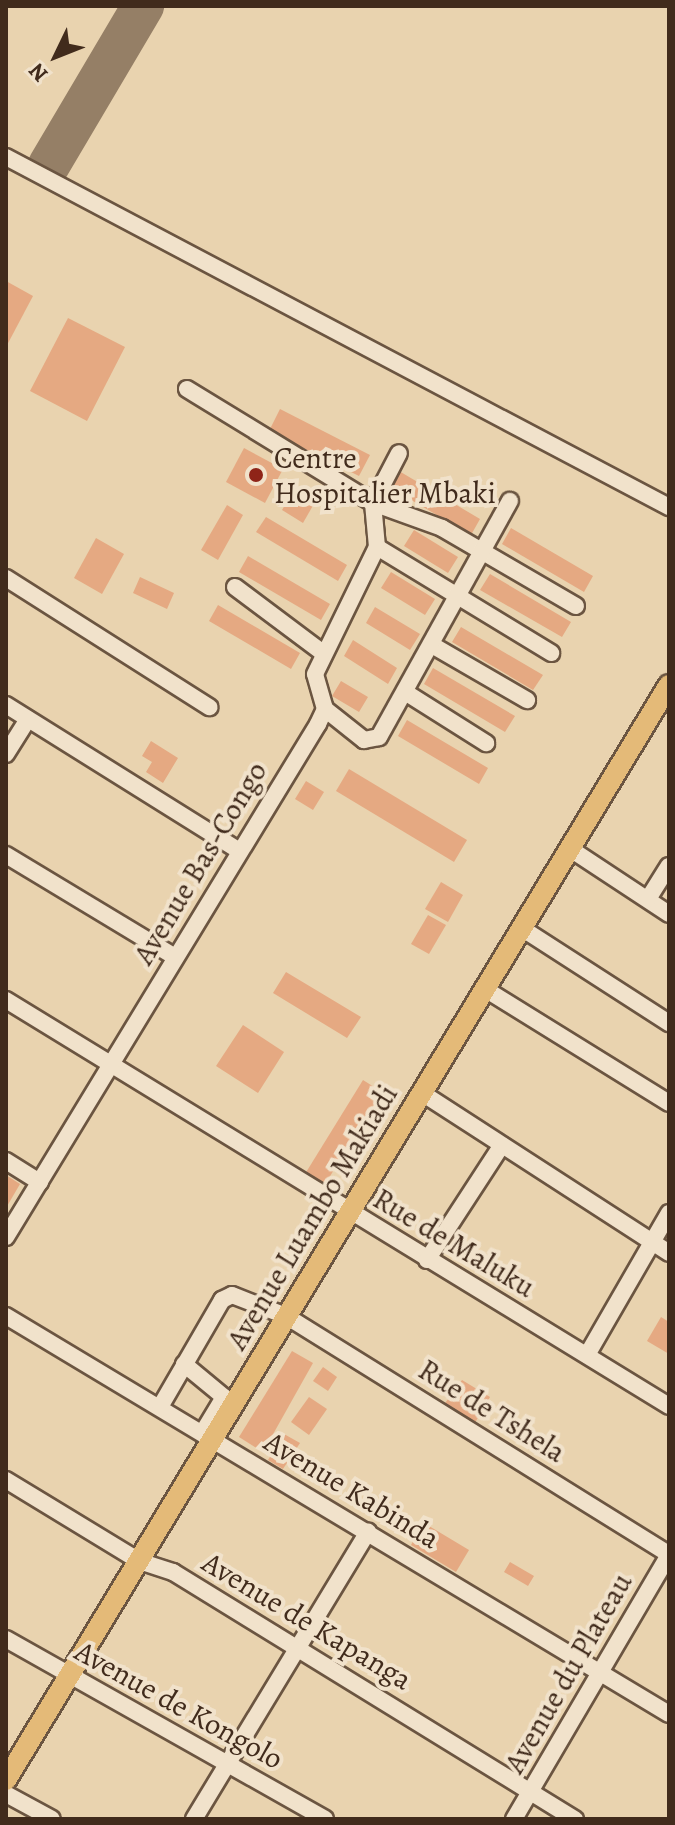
<!DOCTYPE html>
<style>
body{margin:0}
#map{position:relative;width:675px;height:1825px;overflow:hidden;background:#e9d3af;font-family:Alegreya,serif}
div>[style]{position:absolute}
.taxiway>*{height:42px;margin:-21px;padding:0 21px;transform-origin:21px;border-radius:21px;background:#957f66}
.building>*{inset:0;background:#e5a982}
.roads{filter:drop-shadow(2px 0 #6b5541) drop-shadow(-2px 0 #6b5541) drop-shadow(0 2px #6b5541) drop-shadow(0 -2px #6b5541)}
.minor>*{height:16px;margin:-8px;padding:0 8px;transform-origin:8px;border-radius:8px;background:#f1e2cb}
.major>*{height:20px;margin:-10px;padding:0 10px;transform-origin:10px;border-radius:10px;background:#e4ba78}
.dots>*{width:22px;height:22px;translate:-50% -50%;box-sizing:border-box;border:4px solid #f1e2cb;border-radius:50%}
span{translate:-50% -50%;white-space:nowrap;text-align:center;line-height:1.15;-webkit-text-stroke:8px #f1e2cb;paint-order:stroke}
.poi-label{font-size:30px;color:#412b1c}
.left{translate:0 -50%;text-align:left}
.street-label{font-size:30px;color:#412b1c}
.frame{position:absolute;inset:0;border:8px solid #412b1c;pointer-events:none}
.north{position:absolute;left:16px;top:16px;width:80px;height:80px;-webkit-text-stroke:6px #f1e2cb;paint-order:stroke;rotate:227deg;font-size:22px;font-weight:700;line-height:32px;text-align:center;color:#412b1c}
.north::after{content:'';display:block;margin:auto;width:28px;height:36px;background:#412b1c;clip-path:polygon(50% 0,100% 100%,50% 72%,0 100%)}
</style>
<div id="map">
<div class="taxiway">
<div style="left:49px;top:165px;width:185px;rotate:-59.4deg"></div>
</div>
<div class="building">
<div style="clip-path:polygon(6px 281px,33px 296px,6px 347px)"></div>
<div style="clip-path:polygon(68px 318px,125px 347px,87px 421px,30px 391px)"></div>
<div style="clip-path:polygon(280px 409px,370px 455px,359px 476px,269px 431px)"></div>
<div style="clip-path:polygon(244px 448px,283px 469px,265px 503px,226px 482px)"></div>
<div style="clip-path:polygon(399px 471px,480px 519px,471px 535px,389px 487px)"></div>
<div style="clip-path:polygon(294px 490px,315px 502px,303px 523px,282px 510px)"></div>
<div style="clip-path:polygon(227px 505px,243px 515px,218px 560px,201px 550px)"></div>
<div style="clip-path:polygon(266px 517px,347px 565px,338px 581px,256px 532px)"></div>
<div style="clip-path:polygon(511px 528px,593px 576px,584px 592px,502px 544px)"></div>
<div style="clip-path:polygon(414px 530px,458px 557px,448px 573px,404px 546px)"></div>
<div style="clip-path:polygon(96px 538px,124px 554px,102px 594px,74px 578px)"></div>
<div style="clip-path:polygon(248px 556px,330px 604px,321px 620px,239px 572px)"></div>
<div style="clip-path:polygon(391px 572px,435px 599px,425px 615px,381px 588px)"></div>
<div style="clip-path:polygon(490px 574px,571px 622px,562px 637px,480px 590px)"></div>
<div style="clip-path:polygon(140px 577px,174px 593px,167px 609px,133px 593px)"></div>
<div style="clip-path:polygon(218px 605px,300px 653px,291px 669px,209px 621px)"></div>
<div style="clip-path:polygon(375px 607px,420px 634px,410px 650px,366px 623px)"></div>
<div style="clip-path:polygon(461px 627px,543px 675px,533px 690px,452px 642px)"></div>
<div style="clip-path:polygon(353px 640px,397px 668px,388px 684px,344px 656px)"></div>
<div style="clip-path:polygon(433px 668px,515px 716px,505px 732px,424px 684px)"></div>
<div style="clip-path:polygon(341px 681px,368px 697px,359px 712px,332px 696px)"></div>
<div style="clip-path:polygon(407px 720px,488px 768px,479px 784px,398px 736px)"></div>
<div style="clip-path:polygon(151px 741px,178px 758px,163px 783px,146px 772px,152px 762px,142px 756px)"></div>
<div style="clip-path:polygon(349px 769px,467px 840px,454px 862px,336px 791px)"></div>
<div style="clip-path:polygon(306px 781px,324px 792px,313px 810px,295px 799px)"></div>
<div style="clip-path:polygon(441px 882px,463px 895px,448px 922px,425px 909px)"></div>
<div style="clip-path:polygon(428px 915px,446px 925px,429px 954px,411px 944px)"></div>
<div style="clip-path:polygon(286px 972px,361px 1017px,347px 1038px,273px 993px)"></div>
<div style="clip-path:polygon(243px 1025px,284px 1052px,258px 1093px,216px 1066px)"></div>
<div style="clip-path:polygon(363px 1080px,382px 1092px,324px 1186px,305px 1174px)"></div>
<div style="clip-path:polygon(6px 1175px,20px 1184px,6px 1208px)"></div>
<div style="clip-path:polygon(661px 1317px,669px 1322px,669px 1354px,647px 1341px)"></div>
<div style="clip-path:polygon(292px 1351px,313px 1363px,263px 1452px,239px 1437px)"></div>
<div style="clip-path:polygon(323px 1367px,337px 1377px,328px 1391px,313px 1381px)"></div>
<div style="clip-path:polygon(462px 1380px,490px 1397px,472px 1428px,440px 1410px)"></div>
<div style="clip-path:polygon(309px 1397px,327px 1409px,309px 1435px,291px 1422px)"></div>
<div style="clip-path:polygon(284px 1434px,300px 1443px,283px 1469px,268px 1460px)"></div>
<div style="clip-path:polygon(424px 1523px,469px 1550px,456px 1572px,411px 1545px)"></div>
<div style="clip-path:polygon(510px 1562px,534px 1576px,528px 1586px,504px 1572px)"></div>
</div>
<div class="roads">
<div class="minor">
<div style="left:6px;top:157px;width:750px;rotate:27.83deg"></div>
<div style="left:187px;top:389px;width:218px;rotate:31.5deg"></div>
<div style="left:373px;top:503px;width:73px;rotate:19.9deg"></div>
<div style="left:442px;top:528px;width:155px;rotate:30.2deg"></div>
<div style="left:373px;top:503px;width:56px;rotate:-62.5deg"></div>
<div style="left:377px;top:547px;width:204px;rotate:31.3deg"></div>
<div style="left:6px;top:578px;width:241px;rotate:32.4deg"></div>
<div style="left:235px;top:587px;width:109px;rotate:36.8deg"></div>
<div style="left:432px;top:645px;width:110px;rotate:30.1deg"></div>
<div style="left:405px;top:692px;width:96px;rotate:32.2deg"></div>
<div style="left:6px;top:705px;width:274px;rotate:32deg"></div>
<div style="left:325px;top:709px;width:50px;rotate:38.5deg"></div>
<div style="left:364px;top:740px;width:15px;rotate:-11deg"></div>
<div style="left:379px;top:737px;width:270px;rotate:-61deg"></div>
<div style="left:6px;top:754px;width:41px;rotate:-57.8deg"></div>
<div style="left:572px;top:850px;width:116px;rotate:33.4deg"></div>
<div style="left:6px;top:855px;width:197px;rotate:31.1deg"></div>
<div style="left:648px;top:899px;width:39px;rotate:-58deg"></div>
<div style="left:523px;top:929px;width:174px;rotate:32.8deg"></div>
<div style="left:485px;top:989px;width:216px;rotate:31.8deg"></div>
<div style="left:6px;top:1000px;width:777px;rotate:31.48deg"></div>
<div style="left:422px;top:1093px;width:294px;rotate:32.9deg"></div>
<div style="left:6px;top:1161px;width:40px;rotate:32deg"></div>
<div style="left:6px;top:1237px;width:600px;rotate:-58.69deg"></div>
<div style="left:318px;top:724px;width:17px;rotate:-65deg"></div>
<div style="left:325px;top:709px;width:36px;rotate:-106deg"></div>
<div style="left:315px;top:674px;width:141px;rotate:-64deg"></div>
<div style="left:377px;top:547px;width:44px;rotate:-95.2deg"></div>
<div style="left:427px;top:1260px;width:137px;rotate:-56.9deg"></div>
<div style="left:6px;top:1316px;width:773px;rotate:30.98deg"></div>
<div style="left:587px;top:1355px;width:164px;rotate:-60deg"></div>
<div style="left:184px;top:1364px;width:52px;rotate:39.5deg"></div>
<div style="left:224px;top:1397px;width:41px;rotate:121deg"></div>
<div style="left:160px;top:1407px;width:124px;rotate:-59.9deg"></div>
<div style="left:222px;top:1300px;width:11px;rotate:-27deg"></div>
<div style="left:232px;top:1295px;width:58px;rotate:21.3deg"></div>
<div style="left:286px;top:1316px;width:451px;rotate:31.9deg"></div>
<div style="left:6px;top:1480px;width:156px;rotate:31.3deg"></div>
<div style="left:139px;top:1561px;width:36px;rotate:18deg"></div>
<div style="left:173px;top:1572px;width:472px;rotate:31.6deg"></div>
<div style="left:6px;top:1639px;width:366px;rotate:29.4deg"></div>
<div style="left:6px;top:1794px;width:52px;rotate:28.5deg"></div>
<div style="left:194px;top:1819px;width:336px;rotate:-58.8deg"></div>
<div style="left:514px;top:1819px;width:306px;rotate:-59.6deg"></div>
</div>
<div class="major">
<div style="left:6px;top:1780px;width:1280px;rotate:-58.81deg"></div>
</div>
</div>
<div class="dots">
<div style="left:256px;top:475px;background:#8f2418"></div>
</div>
<div class="poi-label">
<span class="left" style="left:274px;top:475px">Centre<br>Hospitalier Mbaki</span>
</div>
<div class="street-label">
<span style="left:200px;top:863px;rotate:-59deg">Avenue Bas-Congo</span>
<span style="left:312px;top:1217px;rotate:-59deg">Avenue Luambo Makiadi</span>
<span style="left:454px;top:1243px;rotate:31deg">Rue de Maluku</span>
<span style="left:492px;top:1411px;rotate:32deg">Rue de Tshela</span>
<span style="left:352px;top:1490px;rotate:31deg">Avenue Kabinda</span>
<span style="left:307px;top:1621px;rotate:31deg">Avenue de Kapanga</span>
<span style="left:568px;top:1673px;rotate:-60deg">Avenue du Plateau</span>
<span style="left:179px;top:1705px;rotate:29deg">Avenue de Kongolo</span>
</div>
<div class="frame"></div>
<div class="north">N</div>
</div>
